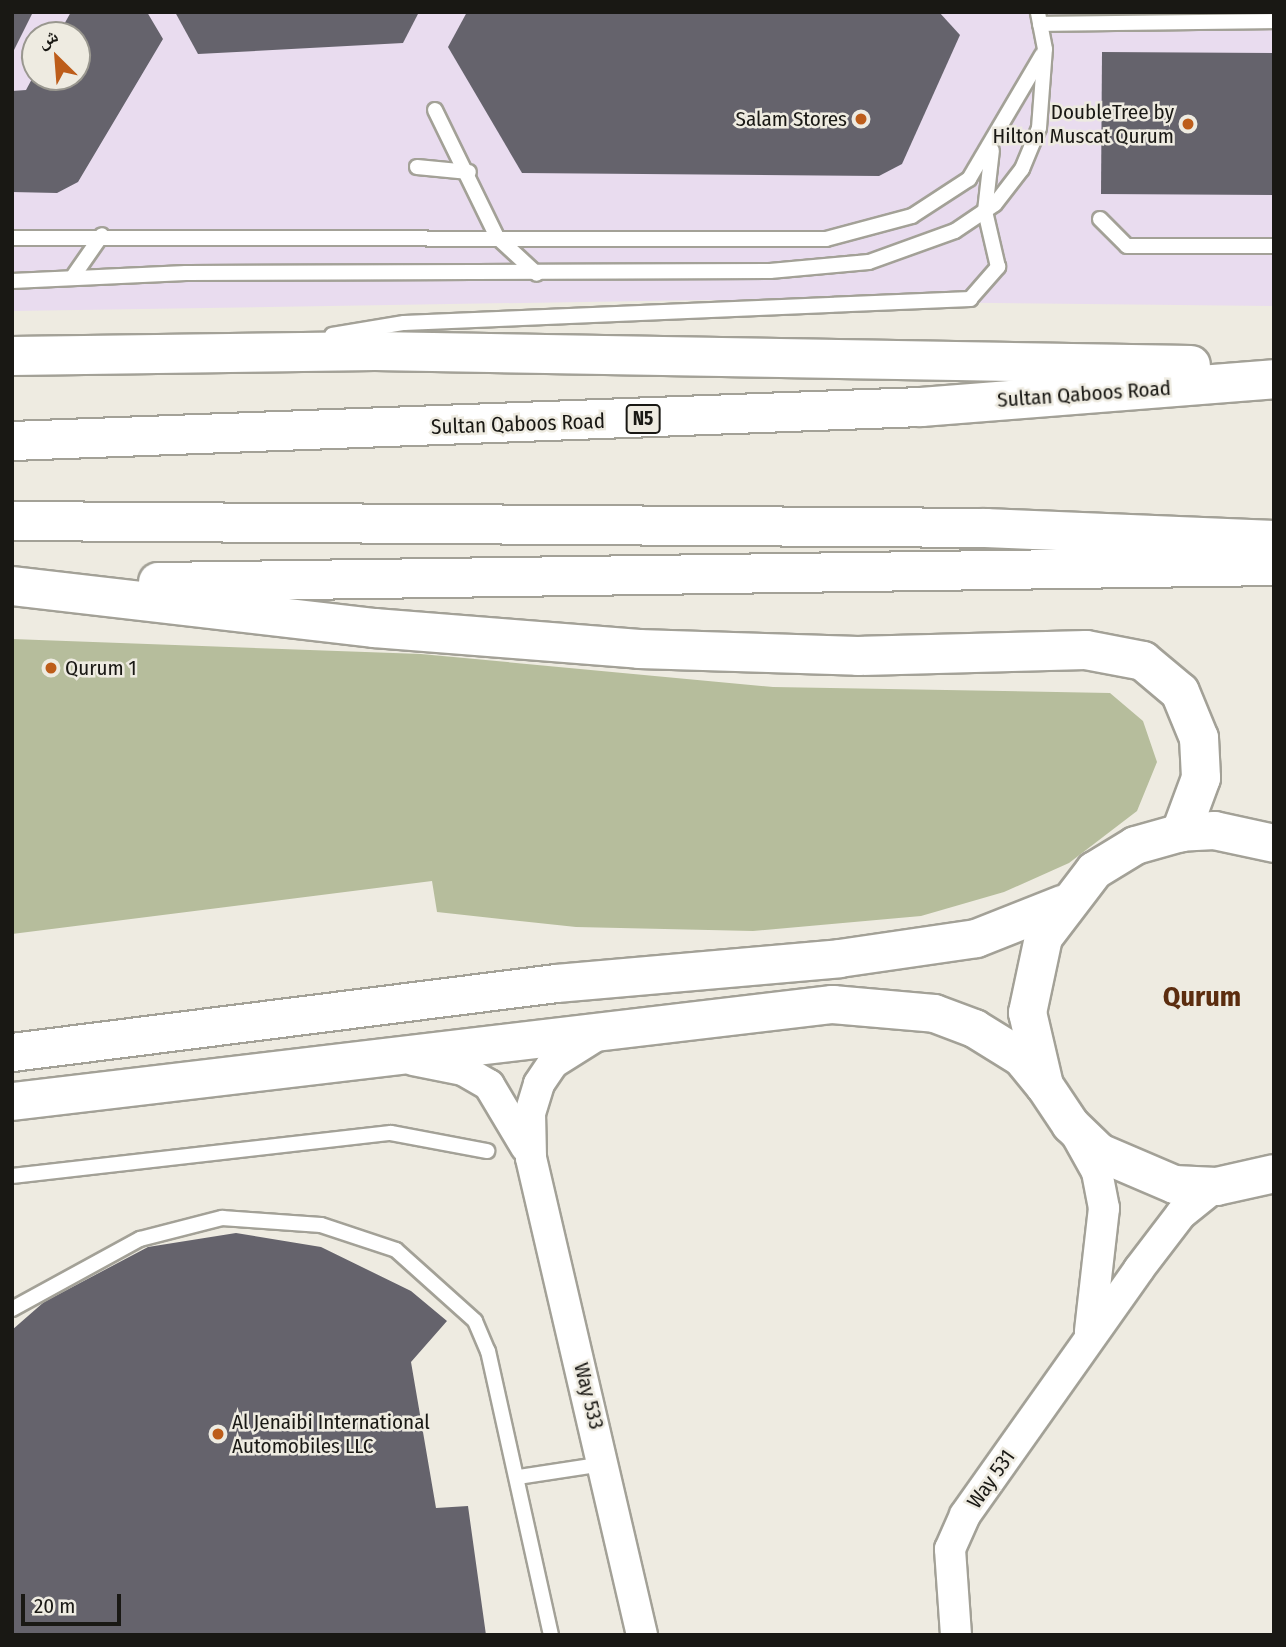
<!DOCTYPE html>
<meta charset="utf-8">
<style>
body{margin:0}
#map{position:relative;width:1286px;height:1647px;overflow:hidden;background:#eeebe1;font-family:"Fira Sans Condensed","Noto Naskh Arabic",sans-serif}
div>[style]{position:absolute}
.commercial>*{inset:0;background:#e9dcef}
.green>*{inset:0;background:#b6bd9c}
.building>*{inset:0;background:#65636c}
.roads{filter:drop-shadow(2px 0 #a3a197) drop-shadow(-2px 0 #a3a197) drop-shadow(0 2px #a3a197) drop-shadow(0 -2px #a3a197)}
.service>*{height:14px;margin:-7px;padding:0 7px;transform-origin:7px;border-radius:7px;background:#fff}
.minor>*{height:30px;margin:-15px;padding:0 15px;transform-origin:15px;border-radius:15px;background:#fff}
.tertiary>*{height:37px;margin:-18.5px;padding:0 18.5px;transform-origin:18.5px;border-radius:18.5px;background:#fff}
.trunk>*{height:38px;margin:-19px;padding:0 19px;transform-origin:19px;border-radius:19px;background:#fff}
.dots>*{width:19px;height:19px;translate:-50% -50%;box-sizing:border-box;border:4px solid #eeebe1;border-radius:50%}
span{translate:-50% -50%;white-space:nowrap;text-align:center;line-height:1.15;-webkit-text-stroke:5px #eeebe1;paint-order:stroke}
.shield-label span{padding:2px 5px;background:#eeebe1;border:2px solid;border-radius:5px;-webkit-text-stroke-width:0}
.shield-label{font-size:19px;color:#191814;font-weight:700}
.poi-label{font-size:21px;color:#191814}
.right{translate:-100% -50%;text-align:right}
.left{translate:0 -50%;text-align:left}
.street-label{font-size:21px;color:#191814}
.district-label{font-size:28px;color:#5c2d0f;font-weight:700}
.frame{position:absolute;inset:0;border:14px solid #191814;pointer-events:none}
.north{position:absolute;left:21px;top:21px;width:70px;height:70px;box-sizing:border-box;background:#eeebe1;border:2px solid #99978f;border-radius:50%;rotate:335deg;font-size:19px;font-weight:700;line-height:28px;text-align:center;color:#191814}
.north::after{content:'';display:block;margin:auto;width:24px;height:32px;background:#bd5d1a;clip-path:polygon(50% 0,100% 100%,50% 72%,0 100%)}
.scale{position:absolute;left:21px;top:1594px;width:100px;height:32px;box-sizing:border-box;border:4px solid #191814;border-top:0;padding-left:9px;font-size:21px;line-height:24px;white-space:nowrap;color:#191814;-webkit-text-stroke:5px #eeebe1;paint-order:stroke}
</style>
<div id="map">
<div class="commercial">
<div style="clip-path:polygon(evenodd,12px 12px,1274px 12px,1274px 306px,706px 300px,12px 311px,12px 12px,35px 35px,77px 35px,77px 77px,35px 77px,35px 35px)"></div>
</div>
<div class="green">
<div style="clip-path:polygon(12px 639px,421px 654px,773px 687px,1110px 693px,1143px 721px,1157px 762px,1137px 811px,1069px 863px,1004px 892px,921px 916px,753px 931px,576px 927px,437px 912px,432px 881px,12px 934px)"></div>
</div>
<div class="building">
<div style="clip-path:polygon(12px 12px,33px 12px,12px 54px)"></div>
<div style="clip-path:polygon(71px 12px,147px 12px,163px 39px,78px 182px,57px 193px,12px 192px,12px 91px,26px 90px,33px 77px,77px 77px,77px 35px,58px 35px)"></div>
<div style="clip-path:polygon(175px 12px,419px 12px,403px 43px,198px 54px)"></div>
<div style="clip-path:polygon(467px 12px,939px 12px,960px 35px,902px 164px,879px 176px,522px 173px,448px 47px)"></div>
<div style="clip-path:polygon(1102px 52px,1274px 53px,1274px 195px,1101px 194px)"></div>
<div style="clip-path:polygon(236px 1233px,321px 1247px,411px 1291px,447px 1321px,411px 1362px,436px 1508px,468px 1506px,486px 1635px,12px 1635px,12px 1330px,44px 1302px,148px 1247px)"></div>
</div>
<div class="roads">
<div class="service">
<div style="left:1040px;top:24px;width:234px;rotate:-0.7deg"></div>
<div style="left:435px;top:110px;width:141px;rotate:64deg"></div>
<div style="left:497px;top:237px;width:54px;rotate:42.8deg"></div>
<div style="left:417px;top:167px;width:52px;rotate:5.5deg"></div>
<div style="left:1100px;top:219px;width:38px;rotate:45deg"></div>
<div style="left:1127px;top:246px;width:147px"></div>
<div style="left:12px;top:238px;width:814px;rotate:0.07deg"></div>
<div style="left:826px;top:239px;width:89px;rotate:-15deg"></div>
<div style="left:912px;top:216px;width:68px;rotate:-33deg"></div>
<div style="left:969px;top:179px;width:144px;rotate:-59.5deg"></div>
<div style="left:72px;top:278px;width:52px;rotate:-55.1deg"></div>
<div style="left:12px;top:281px;width:174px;rotate:-2.6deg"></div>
<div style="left:186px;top:273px;width:584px;rotate:-0.2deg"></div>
<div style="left:770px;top:271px;width:99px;rotate:-5.2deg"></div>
<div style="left:869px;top:262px;width:91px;rotate:-19.8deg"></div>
<div style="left:955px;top:231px;width:48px;rotate:-34deg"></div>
<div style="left:995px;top:204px;width:44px;rotate:-52.4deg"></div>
<div style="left:1022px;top:169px;width:44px;rotate:-67.5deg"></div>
<div style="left:1039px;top:128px;width:79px;rotate:-85.7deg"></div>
<div style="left:1045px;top:49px;width:38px;rotate:-101deg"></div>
<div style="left:332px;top:335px;width:73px;rotate:-9.5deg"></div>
<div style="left:404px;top:323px;width:567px;rotate:-2.43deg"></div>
<div style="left:970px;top:299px;width:43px;rotate:-48.8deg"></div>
<div style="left:998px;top:267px;width:57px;rotate:-103.1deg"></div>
<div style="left:985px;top:211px;width:61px;rotate:-83.5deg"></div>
<div style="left:12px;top:1176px;width:381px;rotate:-6.5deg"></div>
<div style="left:391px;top:1133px;width:98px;rotate:10.6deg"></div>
<div style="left:12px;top:1309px;width:146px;rotate:-28.7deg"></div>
<div style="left:140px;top:1239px;width:85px;rotate:-14.4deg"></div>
<div style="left:222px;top:1218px;width:99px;rotate:4deg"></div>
<div style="left:321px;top:1225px;width:79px;rotate:18.4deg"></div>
<div style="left:396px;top:1250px;width:106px;rotate:41.9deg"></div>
<div style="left:475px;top:1321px;width:33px;rotate:67deg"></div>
<div style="left:488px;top:1351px;width:291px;rotate:77.5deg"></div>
<div style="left:518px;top:1477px;width:87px;rotate:-8.6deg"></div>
</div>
<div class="minor">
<div style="left:599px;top:1034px;width:54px;rotate:147.8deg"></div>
<div style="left:553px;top:1063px;width:25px;rotate:124deg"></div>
<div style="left:539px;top:1084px;width:30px;rotate:107deg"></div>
<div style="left:530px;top:1113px;width:45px;rotate:88.7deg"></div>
<div style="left:531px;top:1158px;width:490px;rotate:76.9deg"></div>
<div style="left:413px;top:1060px;width:51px;rotate:11.3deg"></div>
<div style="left:463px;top:1070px;width:30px;rotate:30deg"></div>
<div style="left:489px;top:1085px;width:72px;rotate:59.2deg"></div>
<div style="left:1077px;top:1136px;width:41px;rotate:60.9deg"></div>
<div style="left:1097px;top:1172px;width:37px;rotate:79deg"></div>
<div style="left:1104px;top:1208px;width:124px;rotate:96.5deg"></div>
<div style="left:956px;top:1635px;width:86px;rotate:-94deg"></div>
<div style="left:950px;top:1549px;width:37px;rotate:-66deg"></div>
<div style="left:965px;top:1515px;width:301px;rotate:-54.7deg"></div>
<div style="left:1139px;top:1269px;width:69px;rotate:-52.6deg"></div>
<div style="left:1181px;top:1214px;width:45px;rotate:-38.7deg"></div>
</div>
<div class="tertiary">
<div style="left:1274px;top:843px;width:61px;rotate:-167.8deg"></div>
<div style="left:1214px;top:830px;width:33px;rotate:177deg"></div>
<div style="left:1181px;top:832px;width:48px;rotate:164.2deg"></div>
<div style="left:1135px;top:845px;width:48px;rotate:148.6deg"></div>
<div style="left:1094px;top:870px;width:84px;rotate:127.3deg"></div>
<div style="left:1043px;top:937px;width:77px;rotate:102deg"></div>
<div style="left:1027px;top:1012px;width:75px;rotate:76.9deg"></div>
<div style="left:1044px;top:1085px;width:47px;rotate:56.3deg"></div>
<div style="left:1070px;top:1124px;width:40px;rotate:44deg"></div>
<div style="left:1099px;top:1152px;width:82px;rotate:23.1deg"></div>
<div style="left:1174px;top:1184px;width:42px;rotate:2.7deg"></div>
<div style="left:1216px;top:1186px;width:59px;rotate:-12.6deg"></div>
<div style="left:12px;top:1052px;width:548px;rotate:-7.23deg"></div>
<div style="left:556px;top:983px;width:284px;rotate:-5deg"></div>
<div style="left:839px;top:958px;width:138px;rotate:-8.3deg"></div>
<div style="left:976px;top:938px;width:92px;rotate:-21.6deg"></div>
<div style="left:12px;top:1101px;width:826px;rotate:-6.75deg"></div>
<div style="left:832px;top:1004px;width:102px;rotate:5deg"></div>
<div style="left:934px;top:1013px;width:43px;rotate:20.6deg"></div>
<div style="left:974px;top:1028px;width:55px;rotate:31.7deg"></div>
<div style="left:1021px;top:1057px;width:36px;rotate:51deg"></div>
</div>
<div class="trunk">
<div style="left:12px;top:356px;width:363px;rotate:-0.8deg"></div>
<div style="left:375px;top:351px;width:816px;rotate:0.98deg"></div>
<div style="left:12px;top:441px;width:910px;rotate:-2.14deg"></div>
<div style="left:921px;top:407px;width:354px;rotate:-4.5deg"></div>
<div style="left:12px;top:521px;width:974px;rotate:0.41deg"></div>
<div style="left:986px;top:528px;width:288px;rotate:2.4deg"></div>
<div style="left:158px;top:582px;width:1116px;rotate:-0.82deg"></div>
<div style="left:12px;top:586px;width:364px;rotate:6.6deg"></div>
<div style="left:374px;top:628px;width:266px;rotate:4.5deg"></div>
<div style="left:639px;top:649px;width:219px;rotate:1.8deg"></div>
<div style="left:858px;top:656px;width:228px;rotate:-1.5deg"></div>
<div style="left:1086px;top:650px;width:58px;rotate:10.9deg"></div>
<div style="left:1143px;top:661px;width:48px;rotate:40deg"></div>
<div style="left:1180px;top:692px;width:50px;rotate:67.6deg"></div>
<div style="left:1199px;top:738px;width:40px;rotate:87.1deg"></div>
<div style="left:1201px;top:778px;width:58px;rotate:110.3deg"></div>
</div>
</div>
<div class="dots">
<div style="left:861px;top:119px;background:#bd5d1a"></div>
<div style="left:1188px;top:124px;background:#bd5d1a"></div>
<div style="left:51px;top:668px;background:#bd5d1a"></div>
<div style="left:218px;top:1434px;background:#bd5d1a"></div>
</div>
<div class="shield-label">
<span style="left:643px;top:419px">N5</span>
</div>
<div class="poi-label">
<span class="right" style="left:1174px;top:124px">DoubleTree by<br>Hilton Muscat Qurum</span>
<span class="right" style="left:847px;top:119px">Salam Stores</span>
<span class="left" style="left:65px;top:668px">Qurum 1</span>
<span class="left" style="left:232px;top:1434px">Al Jenaibi International<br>Automobiles LLC</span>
</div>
<div class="street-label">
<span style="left:1084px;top:394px;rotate:-4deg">Sultan Qaboos Road</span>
<span style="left:518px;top:424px;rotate:-2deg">Sultan Qaboos Road</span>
<span style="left:589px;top:1396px;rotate:76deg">Way 533</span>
<span style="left:991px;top:1479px;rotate:-55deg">Way 531</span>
</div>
<div class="district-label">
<span style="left:1202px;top:997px">Qurum</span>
</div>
<div class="frame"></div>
<div class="north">ش</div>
<div class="scale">20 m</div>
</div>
